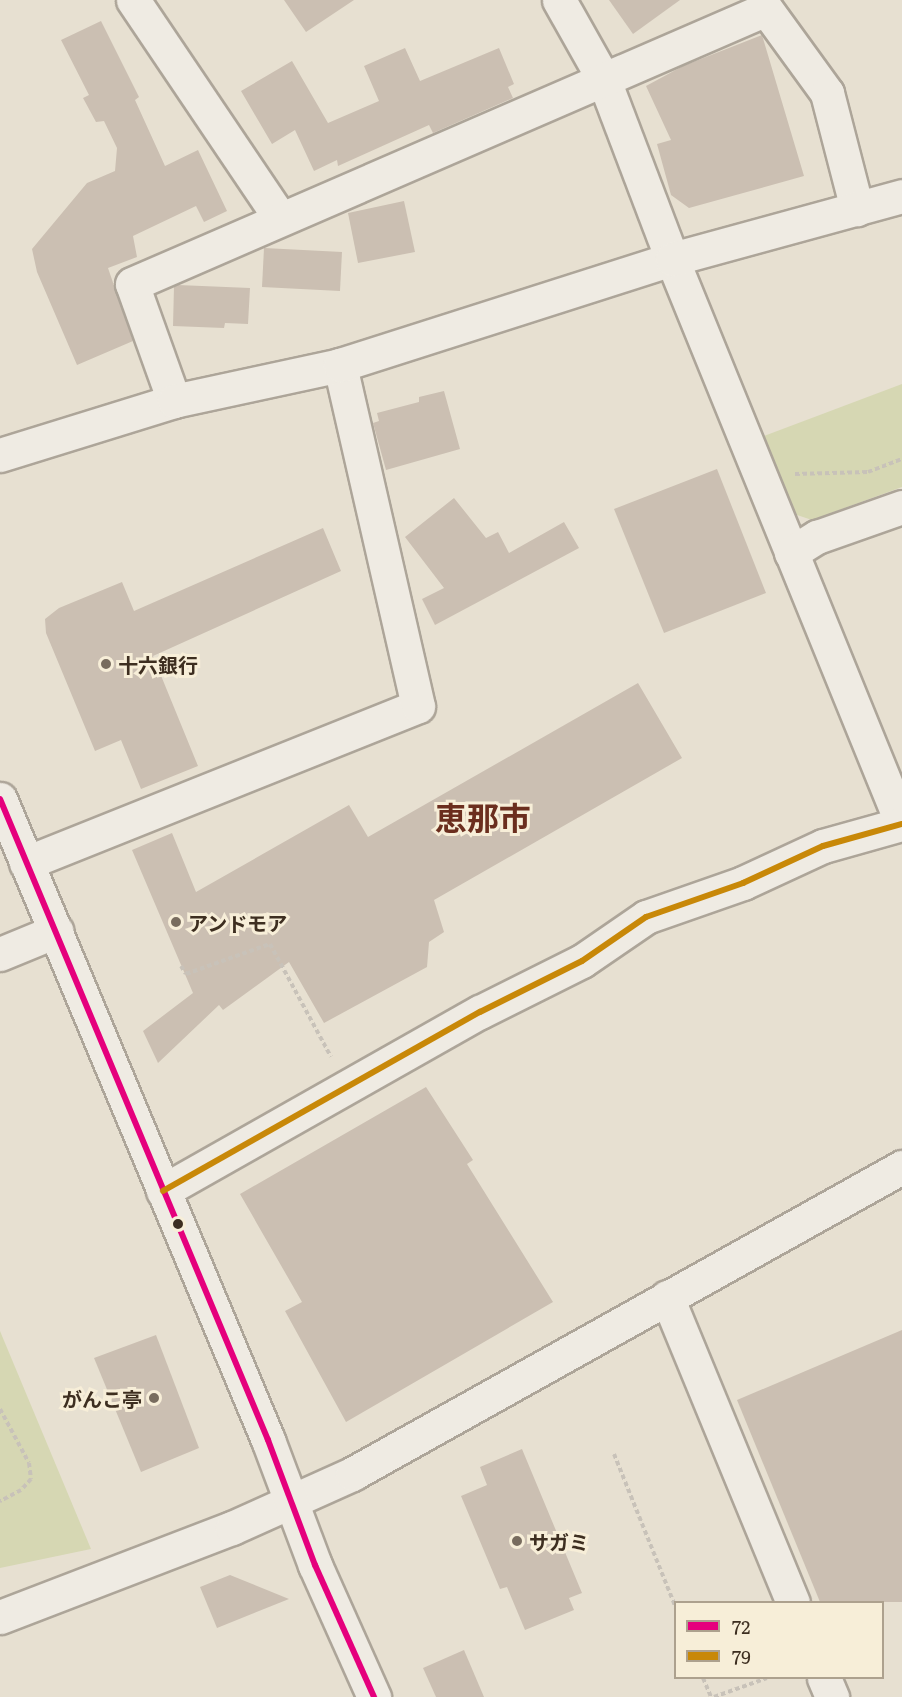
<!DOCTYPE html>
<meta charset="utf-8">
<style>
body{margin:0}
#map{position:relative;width:902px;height:1697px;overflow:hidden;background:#e7e0d1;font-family:Literata,"Noto Sans JP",serif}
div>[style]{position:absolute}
.green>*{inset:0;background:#d6d7b3}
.building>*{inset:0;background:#cbbfb2}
.path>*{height:4px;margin-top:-2px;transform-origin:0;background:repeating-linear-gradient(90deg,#c8c2b9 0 4.5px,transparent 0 7.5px)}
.roads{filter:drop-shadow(2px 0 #ada599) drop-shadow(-2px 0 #ada599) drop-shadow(0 2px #ada599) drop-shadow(0 -2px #ada599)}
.minor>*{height:33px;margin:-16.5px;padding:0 16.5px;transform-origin:16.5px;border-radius:16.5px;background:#efebe3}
.tertiary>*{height:33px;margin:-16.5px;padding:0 16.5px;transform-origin:16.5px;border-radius:16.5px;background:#efebe3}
.secondary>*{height:33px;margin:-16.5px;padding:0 16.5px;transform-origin:16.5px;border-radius:16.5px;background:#efebe3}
.bus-1>*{height:6px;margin:-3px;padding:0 3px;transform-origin:3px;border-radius:3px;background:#e5007d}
.bus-2>*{height:6px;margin:-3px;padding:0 3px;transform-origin:3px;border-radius:3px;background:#c88808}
.dots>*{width:16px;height:16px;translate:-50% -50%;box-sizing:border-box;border:3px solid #f7eed8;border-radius:50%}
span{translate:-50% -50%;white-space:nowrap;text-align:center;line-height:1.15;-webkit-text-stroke:6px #f7eed8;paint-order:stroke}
.poi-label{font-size:20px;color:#3d2e20;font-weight:700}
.left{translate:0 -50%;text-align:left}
.right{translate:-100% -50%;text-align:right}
.town-label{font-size:32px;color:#6b2e1e;font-weight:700}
.legend{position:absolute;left:674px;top:1601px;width:210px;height:78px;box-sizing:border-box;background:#f7eed8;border:2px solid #ada18e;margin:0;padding:8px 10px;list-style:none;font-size:18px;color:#3d2e20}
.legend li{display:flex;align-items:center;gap:12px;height:30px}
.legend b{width:30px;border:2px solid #ada18e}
</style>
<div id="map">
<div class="green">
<div style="clip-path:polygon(902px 384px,902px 487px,812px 520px,791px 513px,759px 438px)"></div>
<div style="clip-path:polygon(0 1331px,91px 1549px,0 1568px)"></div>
</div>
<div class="building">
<div style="clip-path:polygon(284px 0,354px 0,306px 32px)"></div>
<div style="clip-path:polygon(609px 0,680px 0,633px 34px)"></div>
<div style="clip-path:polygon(101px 21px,139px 97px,135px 100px,165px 166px,198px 150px,227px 211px,204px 222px,196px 206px,133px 236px,137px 257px,108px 268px,133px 341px,77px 365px,37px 272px,32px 249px,87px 183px,115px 171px,117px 148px,104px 121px,96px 122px,83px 98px,89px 95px,61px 40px)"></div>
<div style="clip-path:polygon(762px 35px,804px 176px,689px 208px,671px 195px,657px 144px,671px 140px,646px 86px,683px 66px)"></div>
<div style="clip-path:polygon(405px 48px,420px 81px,499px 48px,514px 84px,508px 87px,513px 98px,433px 133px,429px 125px,338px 166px,337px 160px,314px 171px,295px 130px,272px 144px,241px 91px,292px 61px,328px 123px,379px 101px,364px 66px)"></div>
<div style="clip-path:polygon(404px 201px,415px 252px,358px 263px,348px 213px)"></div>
<div style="clip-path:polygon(264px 248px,342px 252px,340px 291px,262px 287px)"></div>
<div style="clip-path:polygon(178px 285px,250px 288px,248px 324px,225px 323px,224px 328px,173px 326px,174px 286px)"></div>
<div style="clip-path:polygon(444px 391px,460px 449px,386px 470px,373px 423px,379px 421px,377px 413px,419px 402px,419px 397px)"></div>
<div style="clip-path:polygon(717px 469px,766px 593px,664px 633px,614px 509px)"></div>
<div style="clip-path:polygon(454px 498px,486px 538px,498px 532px,509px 553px,564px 522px,579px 548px,435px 625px,422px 599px,444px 588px,405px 537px)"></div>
<div style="clip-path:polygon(323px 528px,341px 571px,153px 656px,198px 766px,141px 789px,121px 740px,95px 751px,46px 633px,45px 619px,59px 608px,122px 582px,134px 611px)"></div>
<div style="clip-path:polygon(638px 683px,682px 758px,434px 900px,444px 932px,429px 942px,427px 967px,324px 1023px,289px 962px,223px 1010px,219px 1005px,158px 1063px,143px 1031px,193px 993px,132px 850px,172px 833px,196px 892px,349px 805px,368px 837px)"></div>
<div style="clip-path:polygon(426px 1087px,473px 1160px,467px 1164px,553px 1302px,346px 1422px,285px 1311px,302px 1302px,240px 1194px)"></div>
<div style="clip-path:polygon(902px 1330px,902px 1602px,820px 1602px,737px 1400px)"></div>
<div style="clip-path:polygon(156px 1335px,199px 1448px,141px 1472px,94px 1358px)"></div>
<div style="clip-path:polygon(522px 1449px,582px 1593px,569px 1598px,574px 1610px,525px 1630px,507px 1587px,500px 1589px,461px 1496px,487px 1485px,480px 1467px)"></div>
<div style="clip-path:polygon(230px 1575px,289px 1599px,217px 1628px,200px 1587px)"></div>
<div style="clip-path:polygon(464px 1650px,484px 1697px,436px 1697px,423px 1668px)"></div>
</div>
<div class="path">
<div style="left:795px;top:474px;width:73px;rotate:-1.6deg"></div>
<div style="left:868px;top:472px;width:36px;rotate:-21deg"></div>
<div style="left:181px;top:966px;width:9px;rotate:58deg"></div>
<div style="left:186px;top:974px;width:89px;rotate:-19.7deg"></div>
<div style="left:270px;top:944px;width:128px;rotate:61.6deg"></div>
<div style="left:0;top:1409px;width:61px;rotate:61.8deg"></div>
<div style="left:29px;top:1463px;width:16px;rotate:83deg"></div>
<div style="left:31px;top:1479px;width:15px;rotate:132deg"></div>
<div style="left:21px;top:1490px;width:24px;rotate:152deg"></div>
<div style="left:614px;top:1454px;width:166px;rotate:68.1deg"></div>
<div style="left:703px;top:1678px;width:21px;rotate:67deg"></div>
<div style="left:714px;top:1697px;width:56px;rotate:-19.7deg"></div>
</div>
<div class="roads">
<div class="minor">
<div style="left:133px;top:0;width:263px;rotate:56deg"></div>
<div style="left:559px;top:0;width:92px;rotate:60.6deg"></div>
<div style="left:604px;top:80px;width:191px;rotate:69.2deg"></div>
<div style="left:672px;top:259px;width:610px;rotate:67.85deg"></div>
<div style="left:174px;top:401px;width:124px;rotate:-109.7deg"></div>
<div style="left:132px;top:284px;width:691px;rotate:-23.45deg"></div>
<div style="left:766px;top:9px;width:104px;rotate:54deg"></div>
<div style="left:827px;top:93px;width:120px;rotate:75.5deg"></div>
<div style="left:791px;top:553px;width:31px;rotate:-32deg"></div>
<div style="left:817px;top:537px;width:90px;rotate:-19.4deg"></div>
<div style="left:26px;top:863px;width:422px;rotate:-21.8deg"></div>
<div style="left:418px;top:706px;width:350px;rotate:-102.9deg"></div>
<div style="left:0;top:954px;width:61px;rotate:-22.3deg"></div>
<div style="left:163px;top:1191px;width:364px;rotate:-29.5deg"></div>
<div style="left:480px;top:1012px;width:114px;rotate:-26.6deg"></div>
<div style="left:582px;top:961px;width:78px;rotate:-34.5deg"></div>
<div style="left:646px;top:917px;width:103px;rotate:-19.3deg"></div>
<div style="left:743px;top:883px;width:88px;rotate:-24.8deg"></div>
<div style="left:823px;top:846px;width:82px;rotate:-15.6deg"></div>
<div style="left:667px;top:1297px;width:330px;rotate:67.6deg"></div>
<div style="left:824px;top:1678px;width:21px;rotate:67deg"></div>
</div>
<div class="tertiary">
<div style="left:0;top:455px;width:182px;rotate:-17.2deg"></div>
<div style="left:174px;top:401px;width:170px;rotate:-12.2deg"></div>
<div style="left:340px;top:365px;width:349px;rotate:-17.7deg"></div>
<div style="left:672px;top:259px;width:238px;rotate:-15.3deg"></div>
<div style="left:0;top:1617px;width:248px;rotate:-21deg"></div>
<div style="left:232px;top:1528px;width:132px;rotate:-24.2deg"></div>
<div style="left:352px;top:1474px;width:630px;rotate:-29.17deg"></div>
</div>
<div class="secondary">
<div style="left:0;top:799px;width:695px;rotate:67.31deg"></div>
<div style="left:268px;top:1440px;width:134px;rotate:69.4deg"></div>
<div style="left:315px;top:1565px;width:145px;rotate:65.9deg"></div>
</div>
</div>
<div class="bus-1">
<div style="left:0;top:799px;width:695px;rotate:67.31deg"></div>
<div style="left:268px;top:1440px;width:134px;rotate:69.4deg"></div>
<div style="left:315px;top:1565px;width:145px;rotate:65.9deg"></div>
</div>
<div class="bus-2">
<div style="left:163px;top:1191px;width:364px;rotate:-29.5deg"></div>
<div style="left:480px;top:1012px;width:114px;rotate:-26.6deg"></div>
<div style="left:582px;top:961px;width:78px;rotate:-34.5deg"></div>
<div style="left:646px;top:917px;width:103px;rotate:-19.3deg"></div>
<div style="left:743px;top:883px;width:88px;rotate:-24.8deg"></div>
<div style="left:823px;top:846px;width:82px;rotate:-15.6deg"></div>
</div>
<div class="dots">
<div style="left:106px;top:664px;background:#786c5e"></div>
<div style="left:176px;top:922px;background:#786c5e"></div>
<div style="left:178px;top:1224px;background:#3d2e20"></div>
<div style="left:154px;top:1398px;background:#786c5e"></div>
<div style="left:517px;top:1541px;background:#786c5e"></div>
</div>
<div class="poi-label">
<span class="left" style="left:118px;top:664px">十六銀行</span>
<span class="left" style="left:188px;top:922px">アンドモア</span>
<span class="right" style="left:142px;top:1398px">がんこ亭</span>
<span class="left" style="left:529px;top:1541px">サガミ</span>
</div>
<div class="town-label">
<span style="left:483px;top:816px">恵那市</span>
</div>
<ul class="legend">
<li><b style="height:8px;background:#e5007d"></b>72</li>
<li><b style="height:8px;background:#c88808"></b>79</li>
</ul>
</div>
